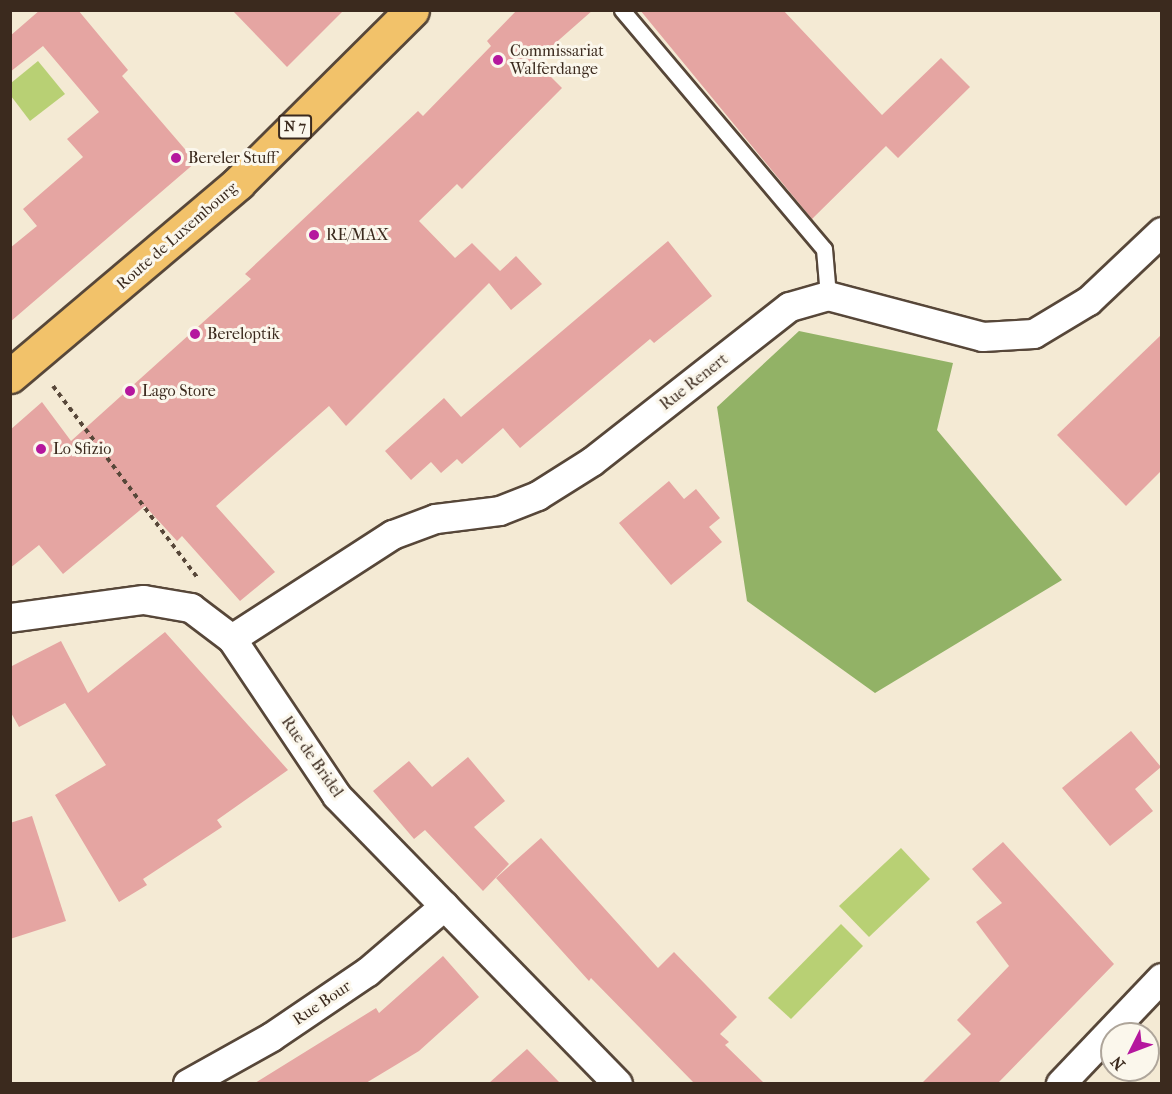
<!DOCTYPE html>
<style>
body{margin:0}
#map{position:relative;width:1172px;height:1094px;overflow:hidden;background:#f4ead4;font-family:"IM FELL French Canon",serif}
div>[style]{position:absolute}
.green>*{inset:0;background:#b8d074}
.forest>*{inset:0;background:#92b266}
.building>*{inset:0;background:#e5a5a2}
.path>*{height:4px;margin-top:-2px;transform-origin:0;background:repeating-linear-gradient(90deg,#574739 0 4.5px,transparent 0 9px)}
.roads{filter:drop-shadow(2px 0 #574739) drop-shadow(-2px 0 #574739) drop-shadow(0 2px #574739) drop-shadow(0 -2px #574739)}
.lane>*{height:15px;margin:-7.5px;padding:0 7.5px;transform-origin:7.5px;border-radius:7.5px;background:#fff}
.street>*{height:28px;margin:-14px;padding:0 14px;transform-origin:14px;border-radius:14px;background:#fff}
.primary>*{height:33px;margin:-16.5px;padding:0 16.5px;transform-origin:16.5px;border-radius:16.5px;background:#f2c26a}
.dots>*{width:16px;height:16px;translate:-50% -50%;box-sizing:border-box;border:3px solid #fbf7ec;border-radius:50%}
span{translate:-50% -50%;white-space:nowrap;text-align:center;line-height:1.15;-webkit-text-stroke:6px #fbf7ec;paint-order:stroke}
.shield-label span{padding:2px 4px;background:#fbf7ec;border:2px solid;border-radius:4px;-webkit-text-stroke-width:0}
.shield-label{font-size:15px;color:#3b2a1e;font-weight:700}
.poi-label{font-size:16px;color:#3b2a1e}
.left{translate:0 -50%;text-align:left}
.street-label{font-size:16px;color:#3b2a1e}
.frame{position:absolute;inset:0;border:12px solid #3b2a1e;pointer-events:none}
.north{position:absolute;left:1100px;top:1022px;width:60px;height:60px;box-sizing:border-box;background:#fbf7ec;border:2px solid #aea59a;border-radius:50%;rotate:228deg;font-size:16px;font-weight:700;line-height:24px;text-align:center;color:#3b2a1e}
.north::after{content:'';display:block;margin:auto;width:21px;height:27px;background:#b5179e;clip-path:polygon(50% 0,100% 100%,50% 72%,0 100%)}
</style>
<div id="map">
<div class="green">
<div style="clip-path:polygon(38px 61px,65px 94px,30px 121px,11px 96px,11px 83px)"></div>
<div style="clip-path:polygon(901px 848px,930px 879px,869px 937px,839px 906px)"></div>
<div style="clip-path:polygon(841px 924px,863px 946px,791px 1019px,768px 998px)"></div>
</div>
<div class="forest">
<div style="clip-path:polygon(799px 331px,953px 363px,937px 430px,1062px 580px,875px 693px,747px 601px,717px 407px)"></div>
</div>
<div class="building">
<div style="clip-path:polygon(40px 10px,78px 10px,128px 70px,122px 76px,196px 162px,10px 322px,10px 248px,37px 226px,23px 209px,83px 157px,67px 139px,99px 112px,43px 46px,10px 72px,10px 36px)"></div>
<div style="clip-path:polygon(232px 10px,344px 10px,287px 67px)"></div>
<div style="clip-path:polygon(517px 10px,593px 10px,535px 61px,562px 88px,462px 189px,457px 184px,419px 221px,455px 258px,472px 243px,500px 271px,516px 256px,542px 284px,511px 310px,489px 283px,346px 426px,329px 406px,216px 506px,275px 572px,240px 601px,182px 536px,177px 541px,145px 506px,63px 574px,39px 545px,10px 568px,10px 430px,42px 402px,71px 441px,251px 279px,245px 274px,418px 111px,423px 116px,491px 46px,487px 41px)"></div>
<div style="clip-path:polygon(640px 10px,783px 10px,882px 115px,941px 58px,970px 87px,898px 158px,886px 146px,812px 219px)"></div>
<div style="clip-path:polygon(668px 241px,712px 296px,654px 343px,650px 339px,520px 448px,503px 428px,462px 464px,457px 459px,441px 473px,431px 462px,411px 480px,385px 451px,444px 398px,461px 417px)"></div>
<div style="clip-path:polygon(1161px 335px,1161px 471px,1126px 506px,1057px 435px)"></div>
<div style="clip-path:polygon(669px 481px,684px 499px,696px 489px,720px 518px,709px 527px,722px 542px,671px 585px,619px 523px)"></div>
<div style="clip-path:polygon(165px 632px,288px 770px,217px 820px,222px 827px,143px 879px,147px 885px,119px 902px,55px 795px,106px 765px,65px 703px,19px 727px,10px 711px,10px 667px,61px 641px,88px 693px)"></div>
<div style="clip-path:polygon(1131px 731px,1161px 767px,1135px 789px,1153px 811px,1110px 846px,1062px 788px)"></div>
<div style="clip-path:polygon(468px 757px,505px 801px,474px 827px,509px 864px,483px 891px,425px 830px,414px 839px,373px 791px,409px 761px,432px 787px)"></div>
<div style="clip-path:polygon(32px 816px,66px 921px,10px 939px,10px 823px)"></div>
<div style="clip-path:polygon(541px 838px,658px 968px,674px 952px,737px 1017px,720px 1034px,729px 1042px,725px 1045px,764px 1083px,694px 1083px,591px 978px,589px 981px,496px 878px)"></div>
<div style="clip-path:polygon(1003px 842px,1114px 964px,998px 1083px,922px 1083px,971px 1034px,957px 1020px,1009px 966px,976px 922px,1002px 903px,972px 869px)"></div>
<div style="clip-path:polygon(443px 956px,479px 997px,419px 1051px,366px 1083px,255px 1083px,376px 1008px,379px 1013px)"></div>
<div style="clip-path:polygon(527px 1049px,560px 1083px,489px 1083px)"></div>
</div>
<div class="path">
<div style="left:53px;top:386px;width:239px;rotate:53deg"></div>
</div>
<div class="roads">
<div class="lane">
<div style="left:622px;top:10px;width:313px;rotate:49.8deg"></div>
<div style="left:824px;top:249px;width:47px;rotate:85.1deg"></div>
</div>
<div class="street">
<div style="left:10px;top:618px;width:135px;rotate:-7.7deg"></div>
<div style="left:144px;top:600px;width:48px;rotate:9.7deg"></div>
<div style="left:191px;top:608px;width:51px;rotate:37.1deg"></div>
<div style="left:232px;top:639px;width:189px;rotate:56.2deg"></div>
<div style="left:337px;top:796px;width:402px;rotate:45.7deg"></div>
<div style="left:232px;top:639px;width:192px;rotate:-32.9deg"></div>
<div style="left:393px;top:535px;width:46px;rotate:-20.4deg"></div>
<div style="left:436px;top:519px;width:64px;rotate:-7.1deg"></div>
<div style="left:500px;top:511px;width:41px;rotate:-21.5deg"></div>
<div style="left:538px;top:496px;width:64px;rotate:-32.2deg"></div>
<div style="left:592px;top:462px;width:251px;rotate:-38.1deg"></div>
<div style="left:790px;top:307px;width:40px;rotate:-16deg"></div>
<div style="left:828px;top:296px;width:160px;rotate:14.8deg"></div>
<div style="left:983px;top:337px;width:51px;rotate:-3.4deg"></div>
<div style="left:1034px;top:334px;width:64px;rotate:-31deg"></div>
<div style="left:1089px;top:301px;width:100px;rotate:-43.4deg"></div>
<div style="left:188px;top:1084px;width:96px;rotate:-29.2deg"></div>
<div style="left:272px;top:1037px;width:116px;rotate:-34.1deg"></div>
<div style="left:368px;top:972px;width:101px;rotate:-40.6deg"></div>
<div style="left:1061px;top:1084px;width:146px;rotate:-46.4deg"></div>
</div>
<div class="primary">
<div style="left:10px;top:376px;width:299px;rotate:-40.2deg"></div>
<div style="left:238px;top:183px;width:245px;rotate:-44.8deg"></div>
</div>
</div>
<div class="dots">
<div style="left:498px;top:60px;background:#b5179e"></div>
<div style="left:176px;top:158px;background:#b5179e"></div>
<div style="left:314px;top:235px;background:#b5179e"></div>
<div style="left:195px;top:334px;background:#b5179e"></div>
<div style="left:130px;top:391px;background:#b5179e"></div>
<div style="left:41px;top:449px;background:#b5179e"></div>
</div>
<div class="shield-label">
<span style="left:295px;top:127px">N 7</span>
</div>
<div class="poi-label">
<span class="left" style="left:510px;top:60px">Commissariat<br>Walferdange</span>
<span class="left" style="left:188px;top:158px">Bereler Stuff</span>
<span class="left" style="left:326px;top:235px">RE/MAX</span>
<span class="left" style="left:207px;top:334px">Bereloptik</span>
<span class="left" style="left:142px;top:391px">Lago Store</span>
<span class="left" style="left:53px;top:449px">Lo Sfizio</span>
</div>
<div class="street-label">
<span style="left:177px;top:236px;rotate:-41deg">Route de Luxembourg</span>
<span style="left:694px;top:382px;rotate:-38deg">Rue Renert</span>
<span style="left:312px;top:757px;rotate:55deg">Rue de Bridel</span>
<span style="left:322px;top:1003px;rotate:-34deg">Rue Bour</span>
</div>
<div class="frame"></div>
<div class="north">N</div>
</div>
